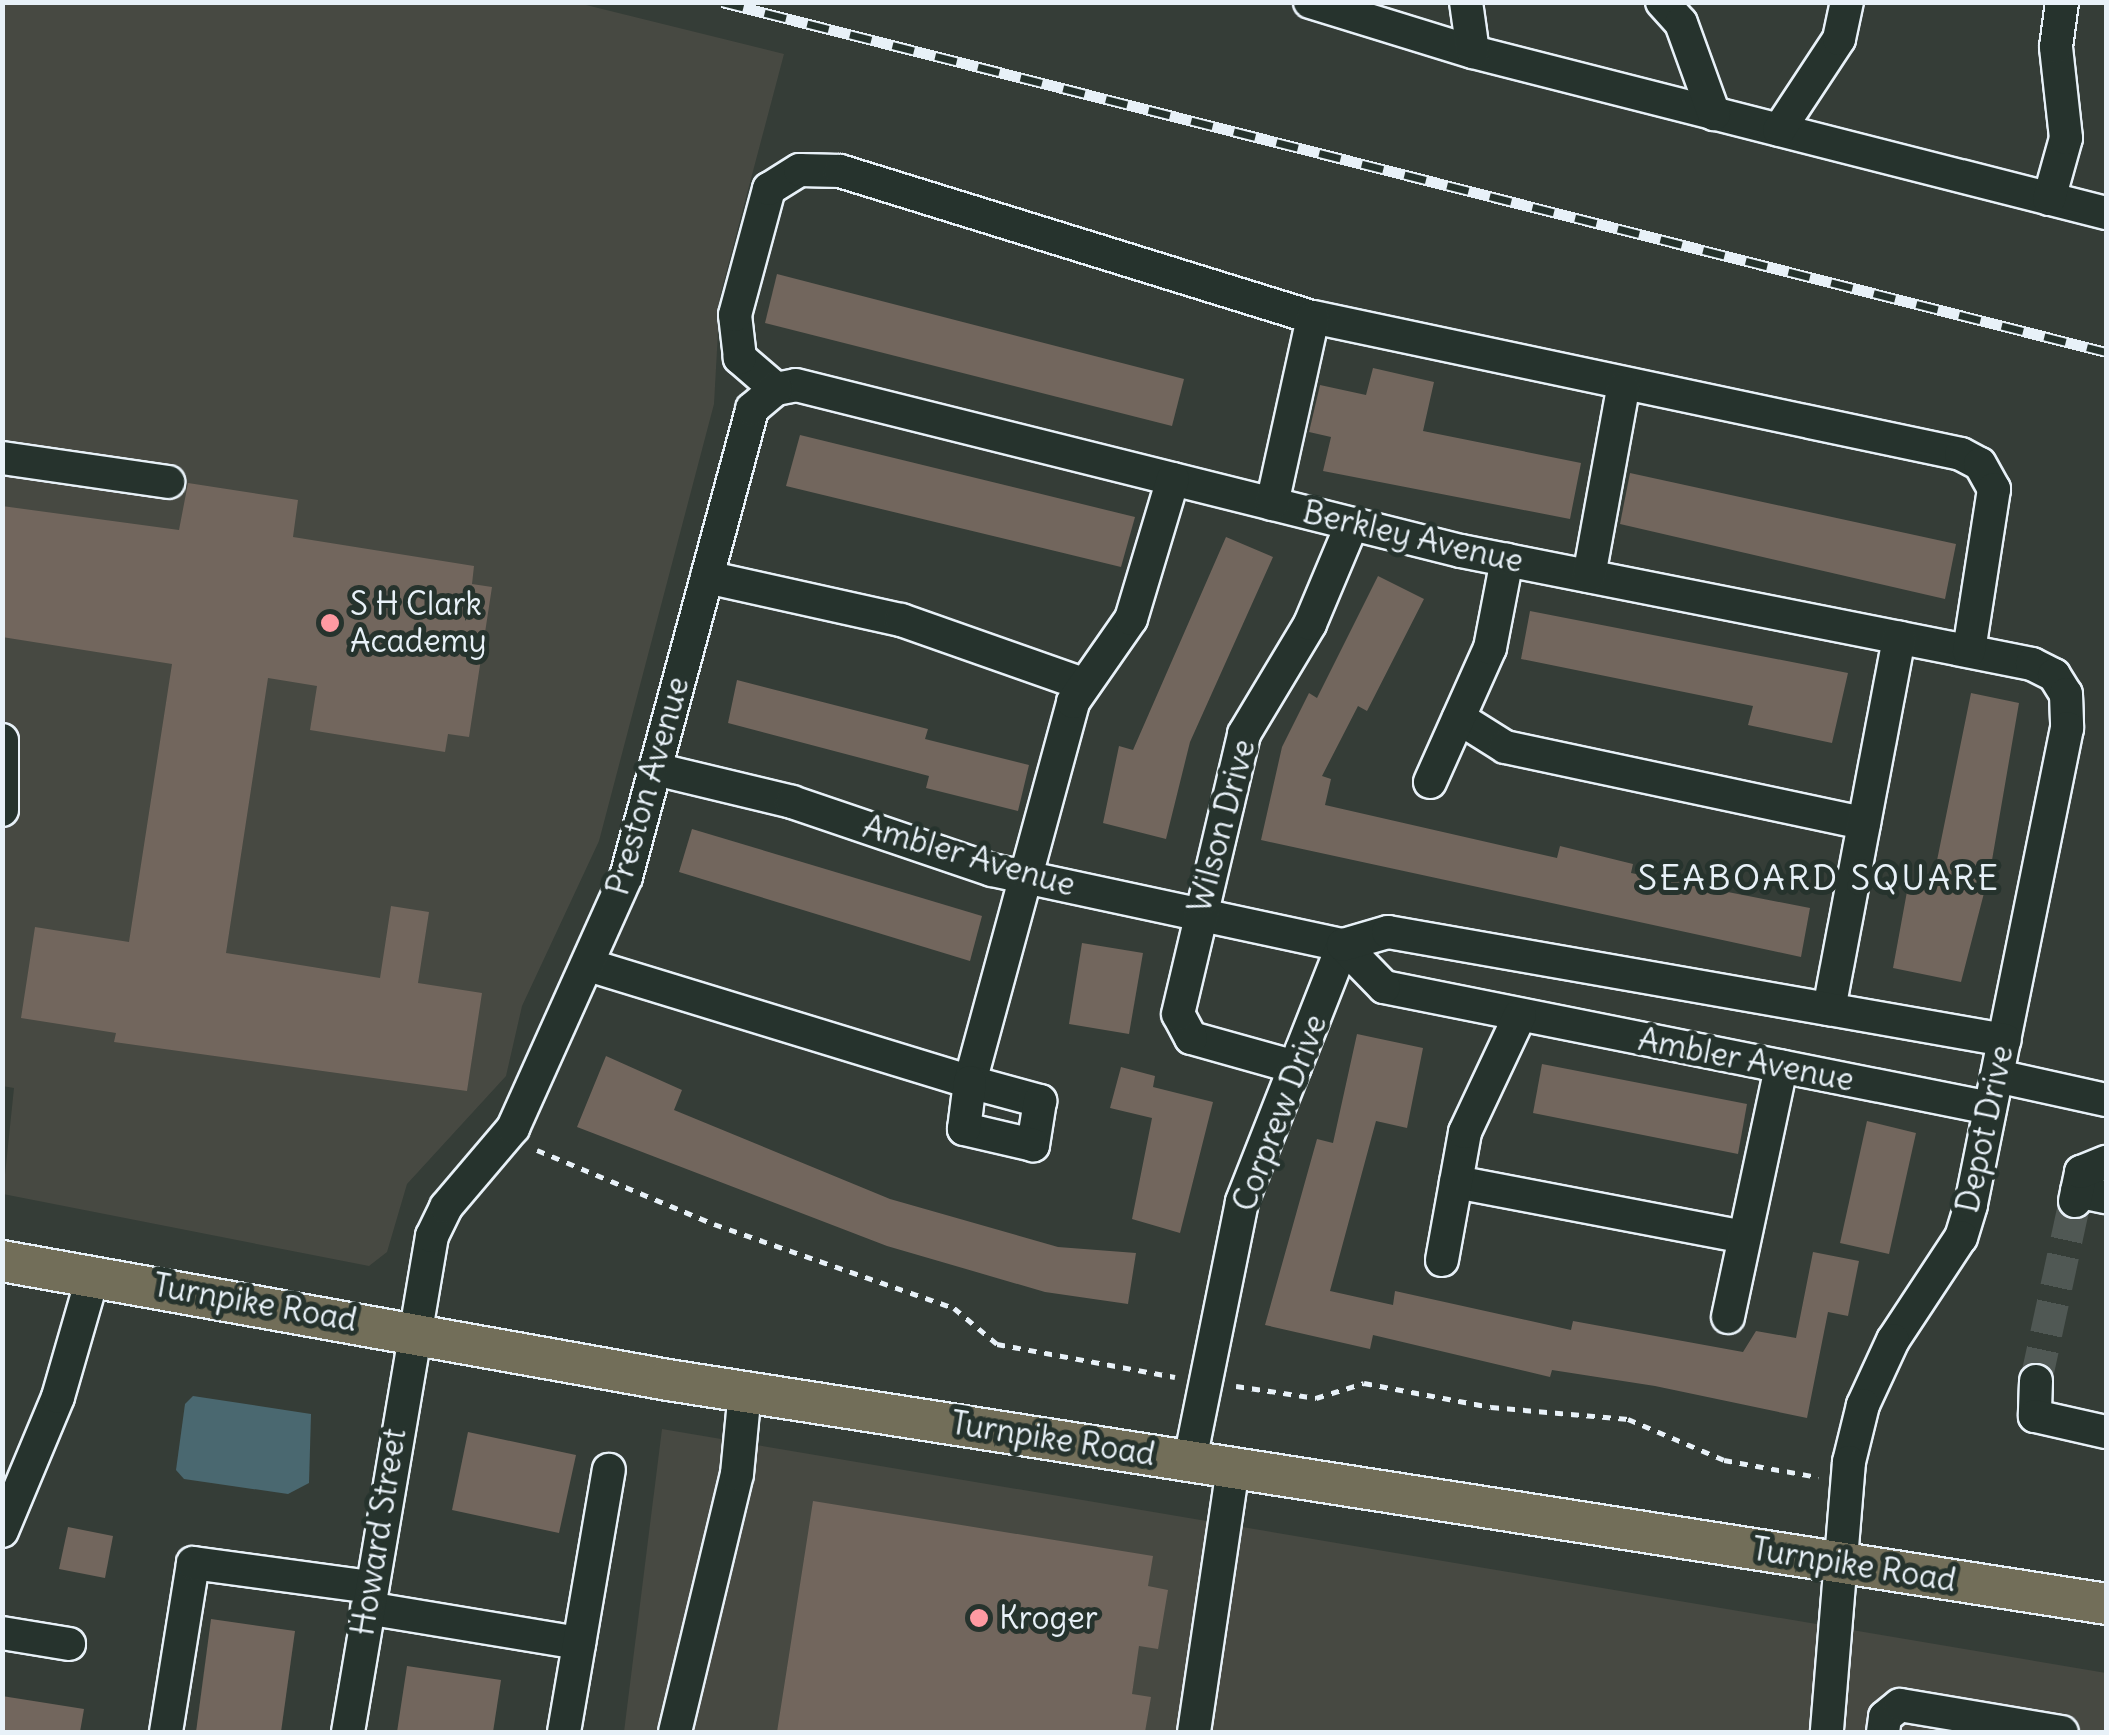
<!DOCTYPE html>
<style>
body{margin:0}
#map{position:relative;width:2109px;height:1735px;overflow:hidden;background:#353d37;font-family:Delius,sans-serif}
div>[style]{position:absolute}
.built>*{inset:0;background:#474942}
.water>*{inset:0;background:#4a6870}
.building>*{inset:0;background:#72665d}
.minor-tunnel>*{height:32px;margin-top:-16px;transform-origin:0;background:repeating-linear-gradient(90deg,#505854 0 32px,transparent 0 48px)}
.path>*{height:5px;margin-top:-2.5px;transform-origin:0;background:repeating-linear-gradient(90deg,#e8f1f8 0 8px,transparent 0 16px)}
.roads{filter:drop-shadow(2px 0 #e8f1f8) drop-shadow(-2px 0 #e8f1f8) drop-shadow(0 2px #e8f1f8) drop-shadow(0 -2px #e8f1f8)}
.minor>*{height:32px;margin:-16px;padding:0 16px;transform-origin:16px;border-radius:16px;background:#26332d}
.major>*{height:40px;margin:-20px;padding:0 20px;transform-origin:20px;border-radius:20px;background:#726e59}
.rail>*{height:11px;margin-top:-5.5px;transform-origin:0;background:repeating-linear-gradient(90deg,#26332d 0 22px,#e8f1f8 0 44px);box-sizing:border-box;border-block:2px solid #e8f1f8}
.dots>*{width:28px;height:28px;translate:-50% -50%;box-sizing:border-box;border:5px solid #26332d;border-radius:50%}
span{translate:-50% -50%;white-space:nowrap;text-align:center;line-height:1.15;-webkit-text-stroke:10px #26332d;paint-order:stroke}
.street-label{font-size:32px;color:#e8f1f8}
.poi-label{font-size:32px;color:#e8f1f8}
.left{translate:0 -50%;text-align:left}
.neighbourhood-label{font-size:35px;color:#e8f1f8;letter-spacing:2.5px}
.frame{position:absolute;inset:0;border:5px solid #e8f1f8;pointer-events:none}
</style>
<div id="map">
<div class="built">
<div style="clip-path:polygon(2px 3px,578px 3px,784px 54px,720px 296px,714px 404px,599px 841px,522px 1006px,506px 1076px,407px 1184px,387px 1252px,369px 1266px,3px 1194px,14px 1088px,2px 1086px)"></div>
<div style="clip-path:polygon(662px 1429px,2106px 1673px,2106px 1732px,624px 1732px)"></div>
</div>
<div class="water">
<div style="clip-path:polygon(193px 1396px,311px 1414px,309px 1483px,288px 1494px,184px 1479px,176px 1470px,185px 1404px)"></div>
</div>
<div class="building">
<div style="clip-path:polygon(777px 274px,1184px 379px,1172px 426px,765px 323px)"></div>
<div style="clip-path:polygon(1373px 368px,1434px 382px,1423px 431px,1581px 463px,1570px 519px,1323px 471px,1331px 437px,1309px 432px,1320px 385px,1366px 395px)"></div>
<div style="clip-path:polygon(800px 435px,1135px 517px,1121px 567px,786px 486px)"></div>
<div style="clip-path:polygon(1630px 473px,1956px 544px,1945px 599px,1620px 524px)"></div>
<div style="clip-path:polygon(188px 483px,298px 500px,293px 537px,474px 566px,472px 584px,492px 587px,469px 737px,448px 734px,445px 752px,310px 730px,317px 686px,268px 678px,226px 953px,380px 978px,391px 906px,429px 912px,418px 983px,482px 993px,467px 1091px,114px 1042px,116px 1033px,21px 1018px,35px 927px,129px 942px,172px 664px,2px 637px,2px 506px,179px 530px)"></div>
<div style="clip-path:polygon(1226px 537px,1273px 557px,1190px 742px,1166px 839px,1103px 823px,1119px 746px,1133px 750px)"></div>
<div style="clip-path:polygon(1378px 576px,1424px 599px,1367px 711px,1358px 706px,1322px 776px,1331px 779px,1325px 805px,1557px 858px,1560px 846px,1633px 864px,1631px 873px,1810px 908px,1801px 957px,1261px 840px,1282px 747px,1309px 693px,1317px 698px)"></div>
<div style="clip-path:polygon(1530px 611px,1848px 673px,1832px 743px,1748px 725px,1753px 706px,1521px 659px)"></div>
<div style="clip-path:polygon(737px 680px,928px 729px,925px 739px,1029px 765px,1018px 811px,926px 788px,929px 776px,728px 723px)"></div>
<div style="clip-path:polygon(1971px 693px,2019px 703px,1991px 866px,1961px 982px,1893px 968px,1908px 886px,1931px 890px)"></div>
<div style="clip-path:polygon(692px 829px,982px 916px,970px 961px,679px 872px)"></div>
<div style="clip-path:polygon(1082px 943px,1143px 953px,1129px 1034px,1069px 1024px)"></div>
<div style="clip-path:polygon(1357px 1034px,1423px 1048px,1407px 1128px,1376px 1121px,1330px 1291px,1393px 1305px,1395px 1291px,1571px 1330px,1573px 1321px,1743px 1352px,1756px 1331px,1796px 1338px,1813px 1252px,1859px 1261px,1848px 1316px,1828px 1312px,1807px 1418px,1655px 1386px,1552px 1370px,1550px 1377px,1373px 1335px,1370px 1349px,1265px 1325px,1317px 1139px,1333px 1143px)"></div>
<div style="clip-path:polygon(606px 1056px,682px 1090px,674px 1110px,890px 1199px,1058px 1247px,1136px 1253px,1128px 1304px,1045px 1292px,887px 1246px,577px 1127px)"></div>
<div style="clip-path:polygon(1542px 1064px,1747px 1104px,1738px 1154px,1533px 1113px)"></div>
<div style="clip-path:polygon(1121px 1067px,1155px 1076px,1153px 1087px,1213px 1102px,1180px 1233px,1132px 1219px,1152px 1118px,1110px 1108px)"></div>
<div style="clip-path:polygon(1867px 1121px,1916px 1133px,1889px 1254px,1840px 1243px)"></div>
<div style="clip-path:polygon(468px 1432px,576px 1455px,559px 1533px,452px 1510px)"></div>
<div style="clip-path:polygon(813px 1501px,1153px 1556px,1148px 1586px,1168px 1590px,1158px 1649px,1139px 1646px,1132px 1694px,1151px 1697px,1145px 1732px,777px 1732px)"></div>
<div style="clip-path:polygon(68px 1527px,113px 1536px,105px 1578px,59px 1569px)"></div>
<div style="clip-path:polygon(211px 1619px,295px 1631px,281px 1732px,196px 1732px)"></div>
<div style="clip-path:polygon(407px 1666px,501px 1680px,493px 1732px,397px 1732px)"></div>
<div style="clip-path:polygon(2px 1696px,84px 1709px,80px 1732px,2px 1732px)"></div>
</div>
<div class="minor-tunnel">
<div style="left:2036px;top:1381px;width:184px;rotate:-77.8deg"></div>
</div>
<div class="path">
<div style="left:537px;top:1150px;width:192px;rotate:22.7deg"></div>
<div style="left:714px;top:1224px;width:254px;rotate:19.3deg"></div>
<div style="left:954px;top:1308px;width:56px;rotate:39.9deg"></div>
<div style="left:997px;top:1344px;width:181px;rotate:10.5deg"></div>
<div style="left:1236px;top:1386px;width:81px;rotate:8.5deg"></div>
<div style="left:1316px;top:1398px;width:50px;rotate:-17.4deg"></div>
<div style="left:1364px;top:1383px;width:129px;rotate:10.7deg"></div>
<div style="left:1491px;top:1407px;width:138px;rotate:5deg"></div>
<div style="left:1628px;top:1419px;width:104px;rotate:23.1deg"></div>
<div style="left:1724px;top:1460px;width:96px;rotate:10.3deg"></div>
</div>
<div class="roads">
<div class="minor">
<div style="left:1310px;top:2px;width:170px;rotate:17.1deg"></div>
<div style="left:1473px;top:52px;width:653px;rotate:14.27deg"></div>
<div style="left:1466px;top:2px;width:50px;rotate:82deg"></div>
<div style="left:1662px;top:2px;width:28px;rotate:48deg"></div>
<div style="left:1681px;top:23px;width:97px;rotate:70.1deg"></div>
<div style="left:1779px;top:130px;width:109px;rotate:-56.6deg"></div>
<div style="left:1839px;top:39px;width:38px;rotate:-78deg"></div>
<div style="left:2049px;top:199px;width:63px;rotate:-74.4deg"></div>
<div style="left:2066px;top:138px;width:92px;rotate:-96.3deg"></div>
<div style="left:2056px;top:47px;width:45px;rotate:-82.4deg"></div>
<div style="left:776px;top:389px;width:20px;rotate:-11deg"></div>
<div style="left:796px;top:385px;width:685px;rotate:14.02deg"></div>
<div style="left:1461px;top:551px;width:582px;rotate:11.19deg"></div>
<div style="left:2032px;top:664px;width:25px;rotate:27deg"></div>
<div style="left:2054px;top:675px;width:22px;rotate:58deg"></div>
<div style="left:2066px;top:694px;width:34px;rotate:88deg"></div>
<div style="left:2067px;top:728px;width:487px;rotate:101.4deg"></div>
<div style="left:1971px;top:1205px;width:34px;rotate:107deg"></div>
<div style="left:1961px;top:1237px;width:123px;rotate:123.4deg"></div>
<div style="left:1893px;top:1340px;width:72px;rotate:114.8deg"></div>
<div style="left:1863px;top:1405px;width:59px;rotate:103.8deg"></div>
<div style="left:1849px;top:1462px;width:271px;rotate:94.7deg"></div>
<div style="left:776px;top:389px;width:48px;rotate:-139.3deg"></div>
<div style="left:740px;top:358px;width:43px;rotate:-96.6deg"></div>
<div style="left:735px;top:315px;width:131px;rotate:-74.9deg"></div>
<div style="left:769px;top:189px;width:36px;rotate:-32deg"></div>
<div style="left:800px;top:170px;width:40px;rotate:1.4deg"></div>
<div style="left:840px;top:171px;width:495px;rotate:17.2deg"></div>
<div style="left:1313px;top:317px;width:662px;rotate:11.94deg"></div>
<div style="left:1961px;top:454px;width:21px;rotate:28deg"></div>
<div style="left:1980px;top:464px;width:29px;rotate:61deg"></div>
<div style="left:1994px;top:489px;width:164px;rotate:98.8deg"></div>
<div style="left:2px;top:458px;width:168px;rotate:8.2deg"></div>
<div style="left:1272px;top:504px;width:191px;rotate:-77.6deg"></div>
<div style="left:1589px;top:576px;width:191px;rotate:-79.7deg"></div>
<div style="left:707px;top:577px;width:199px;rotate:12.5deg"></div>
<div style="left:901px;top:620px;width:190px;rotate:19.4deg"></div>
<div style="left:1459px;top:718px;width:54px;rotate:32.2deg"></div>
<div style="left:1505px;top:747px;width:367px;rotate:12deg"></div>
<div style="left:2px;top:740px;width:70px;rotate:90deg"></div>
<div style="left:655px;top:769px;width:141px;rotate:13.5deg"></div>
<div style="left:792px;top:802px;width:211px;rotate:18.8deg"></div>
<div style="left:992px;top:870px;width:359px;rotate:12.1deg"></div>
<div style="left:1343px;top:945px;width:276px;rotate:111.5deg"></div>
<div style="left:1242px;top:1202px;width:263px;rotate:101.4deg"></div>
<div style="left:1430px;top:782px;width:147px;rotate:-65.9deg"></div>
<div style="left:1490px;top:648px;width:90px;rotate:-79.1deg"></div>
<div style="left:588px;top:965px;width:400px;rotate:17deg"></div>
<div style="left:970px;top:1082px;width:394px;rotate:-74.8deg"></div>
<div style="left:1073px;top:702px;width:101px;rotate:-55.1deg"></div>
<div style="left:1131px;top:619px;width:146px;rotate:-73.3deg"></div>
<div style="left:1829px;top:1009px;width:378px;rotate:-79.3deg"></div>
<div style="left:1295px;top:1067px;width:108px;rotate:-164.4deg"></div>
<div style="left:1191px;top:1038px;width:27px;rotate:-118deg"></div>
<div style="left:1178px;top:1014px;width:288px;rotate:-76.7deg"></div>
<div style="left:1244px;top:734px;width:128px;rotate:-59deg"></div>
<div style="left:1310px;top:624px;width:108px;rotate:-67.2deg"></div>
<div style="left:1997px;top:1076px;width:112px;rotate:12.4deg"></div>
<div style="left:970px;top:1082px;width:73px;rotate:15.2deg"></div>
<div style="left:1040px;top:1101px;width:45px;rotate:99deg"></div>
<div style="left:1033px;top:1145px;width:71px;rotate:-166.9deg"></div>
<div style="left:964px;top:1129px;width:47px;rotate:-82.7deg"></div>
<div style="left:1990px;top:1108px;width:618px;rotate:-168.71deg"></div>
<div style="left:1384px;top:987px;width:59px;rotate:-134.3deg"></div>
<div style="left:1343px;top:945px;width:47px;rotate:-16.1deg"></div>
<div style="left:1388px;top:932px;width:626px;rotate:9.93deg"></div>
<div style="left:1456px;top:1182px;width:293px;rotate:10.8deg"></div>
<div style="left:2077px;top:1191px;width:30px;rotate:12deg"></div>
<div style="left:2075px;top:1201px;width:30px;rotate:-78deg"></div>
<div style="left:2081px;top:1172px;width:27px;rotate:-22deg"></div>
<div style="left:1442px;top:1260px;width:130px;rotate:-79.8deg"></div>
<div style="left:1465px;top:1132px;width:129px;rotate:-64.8deg"></div>
<div style="left:1728px;top:1317px;width:256px;rotate:-78deg"></div>
<div style="left:2036px;top:1381px;width:35px;rotate:92deg"></div>
<div style="left:2035px;top:1416px;width:73px;rotate:12.7deg"></div>
<div style="left:2px;top:1531px;width:145px;rotate:-67.3deg"></div>
<div style="left:58px;top:1397px;width:126px;rotate:-73.9deg"></div>
<div style="left:367px;top:1608px;width:215px;rotate:9.4deg"></div>
<div style="left:2px;top:1633px;width:68px;rotate:9.3deg"></div>
<div style="left:166px;top:1732px;width:171px;rotate:-80.9deg"></div>
<div style="left:193px;top:1563px;width:180px;rotate:7.7deg"></div>
<div style="left:348px;top:1732px;width:503px;rotate:-80.39deg"></div>
<div style="left:432px;top:1236px;width:32px;rotate:-64deg"></div>
<div style="left:446px;top:1207px;width:104px;rotate:-49.7deg"></div>
<div style="left:513px;top:1128px;width:275px;rotate:-65.8deg"></div>
<div style="left:626px;top:877px;width:485px;rotate:-74.9deg"></div>
<div style="left:752px;top:409px;width:31px;rotate:-40deg"></div>
<div style="left:564px;top:1732px;width:266px;rotate:-80.3deg"></div>
<div style="left:675px;top:1732px;width:265px;rotate:-76.5deg"></div>
<div style="left:737px;top:1474px;width:83px;rotate:-84.5deg"></div>
<div style="left:1194px;top:1732px;width:268px;rotate:-81.6deg"></div>
<div style="left:1883px;top:1732px;width:15px;rotate:-82deg"></div>
<div style="left:1885px;top:1717px;width:19px;rotate:-39deg"></div>
<div style="left:1900px;top:1705px;width:164px;rotate:9.5deg"></div>
</div>
<div class="major">
<div style="left:2px;top:1261px;width:677px;rotate:10.13deg"></div>
<div style="left:668px;top:1380px;width:1455px;rotate:8.85deg"></div>
</div>
</div>
<div class="rail">
<div style="left:722px;top:2px;width:1428px;rotate:14.19deg"></div>
</div>
<div class="dots">
<div style="left:330px;top:623px;background:#ff9aa2"></div>
<div style="left:979px;top:1618px;background:#ff9aa2"></div>
</div>
<div class="street-label">
<span style="left:1413px;top:537px;rotate:13deg">Berkley Avenue</span>
<span style="left:648px;top:786px;rotate:-74deg">Preston Avenue</span>
<span style="left:1222px;top:826px;rotate:-75deg">Wilson Drive</span>
<span style="left:969px;top:856px;rotate:16deg">Ambler Avenue</span>
<span style="left:1746px;top:1060px;rotate:11deg">Ambler Avenue</span>
<span style="left:1280px;top:1113px;rotate:-69deg">Corprew Drive</span>
<span style="left:1985px;top:1129px;rotate:-78deg">Depot Drive</span>
<span style="left:255px;top:1303px;rotate:10deg">Turnpike Road</span>
<span style="left:1053px;top:1439px;rotate:9deg">Turnpike Road</span>
<span style="left:379px;top:1532px;rotate:-81deg">Howard Street</span>
<span style="left:1854px;top:1565px;rotate:9deg">Turnpike Road</span>
</div>
<div class="poi-label">
<span class="left" style="left:350px;top:623px">S H Clark<br>Academy</span>
<span class="left" style="left:999px;top:1618px">Kroger</span>
</div>
<div class="neighbourhood-label">
<span style="left:1819px;top:877px">SEABOARD SQUARE</span>
</div>
<div class="frame"></div>
</div>
